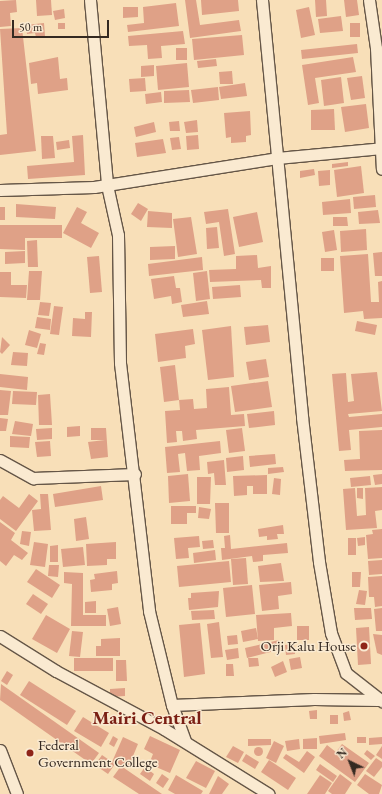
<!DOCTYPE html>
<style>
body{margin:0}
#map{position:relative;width:382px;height:794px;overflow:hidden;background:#f8dfb8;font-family:"EB Garamond",serif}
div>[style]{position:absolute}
.building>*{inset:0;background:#dfa187}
.round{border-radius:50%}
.roads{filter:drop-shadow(1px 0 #655647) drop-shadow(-1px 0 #655647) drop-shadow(0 1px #655647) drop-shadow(0 -1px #655647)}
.street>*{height:11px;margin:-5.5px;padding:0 5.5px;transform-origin:5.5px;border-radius:5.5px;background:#faead1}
.dots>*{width:11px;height:11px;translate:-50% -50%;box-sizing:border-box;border:2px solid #faead1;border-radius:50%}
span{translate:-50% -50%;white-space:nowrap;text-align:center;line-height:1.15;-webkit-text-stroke:3px #faead1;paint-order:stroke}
.poi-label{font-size:15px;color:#342921}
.right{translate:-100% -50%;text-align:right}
.left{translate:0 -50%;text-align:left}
.district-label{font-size:19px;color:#7a1f14;font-weight:700}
.north{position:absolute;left:330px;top:742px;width:40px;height:40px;-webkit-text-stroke:3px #faead1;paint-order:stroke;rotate:317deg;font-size:11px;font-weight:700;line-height:16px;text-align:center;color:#342921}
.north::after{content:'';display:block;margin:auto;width:14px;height:18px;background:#342921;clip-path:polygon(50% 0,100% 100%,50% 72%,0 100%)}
.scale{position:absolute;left:12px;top:20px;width:97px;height:18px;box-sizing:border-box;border:2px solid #342921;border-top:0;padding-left:5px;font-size:12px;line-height:14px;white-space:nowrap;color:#342921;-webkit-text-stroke:3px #faead1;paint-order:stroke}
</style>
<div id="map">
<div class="building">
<div style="clip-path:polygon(16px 0,17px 12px,10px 13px,11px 26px,0 27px,0 1px)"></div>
<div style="clip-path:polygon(36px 0,51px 0,52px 15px,37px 16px)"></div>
<div style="clip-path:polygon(185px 0,196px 0,200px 25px,239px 20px,241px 31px,190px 38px)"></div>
<div style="clip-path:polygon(201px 0,238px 0,239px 11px,202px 15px)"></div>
<div style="clip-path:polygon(315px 0,326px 0,327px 16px,316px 17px)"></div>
<div style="clip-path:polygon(344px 0,357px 0,359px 15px,346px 17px)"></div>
<div style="clip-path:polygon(176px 3px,179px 26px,128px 32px,127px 25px,144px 23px,143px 7px)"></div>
<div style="clip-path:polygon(123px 7px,138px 7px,138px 17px,123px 18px)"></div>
<div style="clip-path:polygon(309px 7px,315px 35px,301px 38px,296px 10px)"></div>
<div style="clip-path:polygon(64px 9px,65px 18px,55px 20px,53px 11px)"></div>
<div style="clip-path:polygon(341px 16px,343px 31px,320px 33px,318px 19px)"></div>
<div style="clip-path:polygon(44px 23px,45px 36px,36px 37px,35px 33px,27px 34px,26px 25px)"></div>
<div style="clip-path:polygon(58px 23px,65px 23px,65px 29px,58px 29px)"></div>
<div style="clip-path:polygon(350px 23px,360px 23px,360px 37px,350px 37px)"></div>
<div style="clip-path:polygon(22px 28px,36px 151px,0 155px,0 135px,7px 134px,0 29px)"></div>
<div style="clip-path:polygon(183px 31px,185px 44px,161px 46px,162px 58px,148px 59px,147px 45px,129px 46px,128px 36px)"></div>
<div style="clip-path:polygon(242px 35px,244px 55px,194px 60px,192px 39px)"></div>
<div style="clip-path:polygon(357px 44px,358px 53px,302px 59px,301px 50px)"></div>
<div style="clip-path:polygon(176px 48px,187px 48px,187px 60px,176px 60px)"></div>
<div style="clip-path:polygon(58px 57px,60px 79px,67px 78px,68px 90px,38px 94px,37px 83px,31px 84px,29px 63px)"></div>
<div style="clip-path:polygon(353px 57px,356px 72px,315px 78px,319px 103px,308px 105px,302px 65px)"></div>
<div style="clip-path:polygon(216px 59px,217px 66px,198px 68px,197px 61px)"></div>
<div style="clip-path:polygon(187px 63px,189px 87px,158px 90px,156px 66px)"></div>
<div style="clip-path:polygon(154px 65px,154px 76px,141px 77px,141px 66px)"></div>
<div style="clip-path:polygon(232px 71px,233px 84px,220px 84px,219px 72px)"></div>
<div style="clip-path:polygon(362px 76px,365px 98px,351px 100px,347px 78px)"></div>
<div style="clip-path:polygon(341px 77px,344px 103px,324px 106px,321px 80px)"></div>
<div style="clip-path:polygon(145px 78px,146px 91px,130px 92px,129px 79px)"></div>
<div style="clip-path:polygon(245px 83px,247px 96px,221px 99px,219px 87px)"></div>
<div style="clip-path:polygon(218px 87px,219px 100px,193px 103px,191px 90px)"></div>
<div style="clip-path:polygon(189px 90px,190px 102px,164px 103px,164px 91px)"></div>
<div style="clip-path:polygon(161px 92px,162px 102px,146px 104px,145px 94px)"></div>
<div style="clip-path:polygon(366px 104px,369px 128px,345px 132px,341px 107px)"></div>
<div style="clip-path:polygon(334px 109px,335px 130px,311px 130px,311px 110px)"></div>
<div style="clip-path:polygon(250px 111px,251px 135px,246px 136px,246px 142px,231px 143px,231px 137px,226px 138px,224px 113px)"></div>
<div style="clip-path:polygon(197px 120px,198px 132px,186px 133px,184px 122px)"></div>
<div style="clip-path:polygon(179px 121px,180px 131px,170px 131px,169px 122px)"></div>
<div style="clip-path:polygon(154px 122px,156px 132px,136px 137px,134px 127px)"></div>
<div style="clip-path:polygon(83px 135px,85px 175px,28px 179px,27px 166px,74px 162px,72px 136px)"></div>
<div style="clip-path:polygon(198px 135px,199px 149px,187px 150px,186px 136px)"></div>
<div style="clip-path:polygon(41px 136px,53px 136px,55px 158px,42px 159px)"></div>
<div style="clip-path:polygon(179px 137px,181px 149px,172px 150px,170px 138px)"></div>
<div style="clip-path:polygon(163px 139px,166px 153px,137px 157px,135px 143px)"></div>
<div style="clip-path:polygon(69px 140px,70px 148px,57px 150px,56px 142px)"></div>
<div style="clip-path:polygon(348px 162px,348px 166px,332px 168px,332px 164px)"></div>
<div style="clip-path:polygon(361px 166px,364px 193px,337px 197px,334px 170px)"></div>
<div style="clip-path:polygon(314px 169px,315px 175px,300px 178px,300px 171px)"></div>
<div style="clip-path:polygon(330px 170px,330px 185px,319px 186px,318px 171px)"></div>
<div style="clip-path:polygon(375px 195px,376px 207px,354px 209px,353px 197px)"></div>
<div style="clip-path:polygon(350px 199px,351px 213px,323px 215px,322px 202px)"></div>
<div style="clip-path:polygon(138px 203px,148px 209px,141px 221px,131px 214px)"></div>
<div style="clip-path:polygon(16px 204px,56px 207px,55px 219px,16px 217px)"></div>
<div style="clip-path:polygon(0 207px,5px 207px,5px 220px,0 220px)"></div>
<div style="clip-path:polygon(77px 207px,87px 212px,81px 223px,99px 233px,91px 248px,63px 233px)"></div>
<div style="clip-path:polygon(228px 209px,235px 254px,224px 256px,219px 222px,206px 224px,204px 212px)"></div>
<div style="clip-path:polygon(378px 210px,380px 223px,359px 224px,358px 212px)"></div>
<div style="clip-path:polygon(148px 211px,172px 213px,172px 228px,147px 227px)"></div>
<div style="clip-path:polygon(257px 212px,263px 242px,239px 247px,233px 217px)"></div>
<div style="clip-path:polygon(191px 217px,197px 254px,178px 257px,173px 219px)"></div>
<div style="clip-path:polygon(333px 217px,347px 217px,348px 226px,333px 226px)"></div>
<div style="clip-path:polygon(0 225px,62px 225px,62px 238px,25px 238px,25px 250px,0 249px)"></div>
<div style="clip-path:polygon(217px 227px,219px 248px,207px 249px,206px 228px)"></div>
<div style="clip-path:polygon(366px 229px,367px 250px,341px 252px,340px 231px)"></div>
<div style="clip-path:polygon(334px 230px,337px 250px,325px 252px,322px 232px)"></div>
<div style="clip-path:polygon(37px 240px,38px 267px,28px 267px,27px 241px)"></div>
<div style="clip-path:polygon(175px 246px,175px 259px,150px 260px,150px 247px)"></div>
<div style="clip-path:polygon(25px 251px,25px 263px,5px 264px,5px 252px)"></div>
<div style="clip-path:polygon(382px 252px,382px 276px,375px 276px,373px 253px)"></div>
<div style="clip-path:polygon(368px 254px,371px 302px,379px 302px,378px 282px,382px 281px,382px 318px,364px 319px,363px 311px,344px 313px,340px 256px)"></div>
<div style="clip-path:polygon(257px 255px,258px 268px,271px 266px,271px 288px,262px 288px,261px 280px,210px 282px,209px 270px,236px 269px,236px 256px)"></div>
<div style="clip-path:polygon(99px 256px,102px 292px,90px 293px,87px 257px)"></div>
<div style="clip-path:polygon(202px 257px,203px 270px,149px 276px,148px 264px)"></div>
<div style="clip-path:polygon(321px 258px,334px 258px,334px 271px,321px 271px)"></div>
<div style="clip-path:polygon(29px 271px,42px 271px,40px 300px,27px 300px)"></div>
<div style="clip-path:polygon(207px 271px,210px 299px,196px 301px,193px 273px)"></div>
<div style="clip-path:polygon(0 272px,11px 272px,11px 285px,27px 285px,26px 298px,0 297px)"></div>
<div style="clip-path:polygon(174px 276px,176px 288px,180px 288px,182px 302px,172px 304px,171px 296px,154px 299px,151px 279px)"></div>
<div style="clip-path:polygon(240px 285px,241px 297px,213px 299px,212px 287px)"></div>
<div style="clip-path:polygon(207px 301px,209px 314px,183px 317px,181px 305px)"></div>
<div style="clip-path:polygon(40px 302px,51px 303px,49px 316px,38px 315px)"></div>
<div style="clip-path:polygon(54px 306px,63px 307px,59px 335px,50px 334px)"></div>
<div style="clip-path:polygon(85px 312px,92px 312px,91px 337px,72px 336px,73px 318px,85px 319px)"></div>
<div style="clip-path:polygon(37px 317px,51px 319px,50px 330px,35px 328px)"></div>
<div style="clip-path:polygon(357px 321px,377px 325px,375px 335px,355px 331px)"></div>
<div style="clip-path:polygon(268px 325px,270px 342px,246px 345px,244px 327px)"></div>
<div style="clip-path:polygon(231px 326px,234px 377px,208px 380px,202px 330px)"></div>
<div style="clip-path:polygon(193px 329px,195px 344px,185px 346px,186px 358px,158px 362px,155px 334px)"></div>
<div style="clip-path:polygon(29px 330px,41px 334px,37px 348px,25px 345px)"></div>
<div style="clip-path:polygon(2px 337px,10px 345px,2px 354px,0 352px)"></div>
<div style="clip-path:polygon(40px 343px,46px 344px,44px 355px,37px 354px)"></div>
<div style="clip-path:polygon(13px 352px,28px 353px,27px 366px,11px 365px)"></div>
<div style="clip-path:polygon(266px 359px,269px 377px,249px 380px,246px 362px)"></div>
<div style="clip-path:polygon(175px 365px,179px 400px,193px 399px,194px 409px,207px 408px,206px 389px,229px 387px,231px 415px,244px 414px,245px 426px,196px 430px,197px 439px,183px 441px,182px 431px,176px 431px,177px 442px,167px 443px,165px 411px,180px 410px,179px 400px,164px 402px,160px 367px)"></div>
<div style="clip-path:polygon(377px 372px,382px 411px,348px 414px,349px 417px,382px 414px,382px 427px,349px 430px,351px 450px,339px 451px,332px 374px,346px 373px,348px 402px,354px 401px,351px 374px)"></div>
<div style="clip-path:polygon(0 374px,28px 377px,27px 390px,0 387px)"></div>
<div style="clip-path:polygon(268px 381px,272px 407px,235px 412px,231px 386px)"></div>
<div style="clip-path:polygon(0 390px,11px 391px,8px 415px,0 415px)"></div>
<div style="clip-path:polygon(13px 391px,37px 392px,36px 405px,12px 404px)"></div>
<div style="clip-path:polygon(50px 394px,52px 425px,39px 425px,38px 395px)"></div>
<div style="clip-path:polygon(274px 411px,275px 425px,249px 428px,247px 414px)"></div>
<div style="clip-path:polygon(0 418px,8px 419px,6px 431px,0 431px)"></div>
<div style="clip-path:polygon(15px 421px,33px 424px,31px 436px,12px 434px)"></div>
<div style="clip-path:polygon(80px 426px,80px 436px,67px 437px,67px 427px)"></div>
<div style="clip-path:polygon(52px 428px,52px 439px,37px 440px,36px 429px)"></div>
<div style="clip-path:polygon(91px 428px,106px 428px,108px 457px,91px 459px,88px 442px,105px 440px,91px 440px)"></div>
<div style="clip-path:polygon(242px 428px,245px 451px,229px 453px,226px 430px)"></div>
<div style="clip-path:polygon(382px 430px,382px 470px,345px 471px,344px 460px,360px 459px,359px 431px)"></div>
<div style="clip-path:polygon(10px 436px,30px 437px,29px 448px,10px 447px)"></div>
<div style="clip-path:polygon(50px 441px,51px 456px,37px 457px,35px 442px)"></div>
<div style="clip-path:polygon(220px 441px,221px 453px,199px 456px,200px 470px,187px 471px,185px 453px,178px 454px,180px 472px,167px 473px,165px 447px)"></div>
<div style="clip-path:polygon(275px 454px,276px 464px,250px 467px,249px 456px)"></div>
<div style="clip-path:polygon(243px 456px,244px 470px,227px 472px,226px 458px)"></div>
<div style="clip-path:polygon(224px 460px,226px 485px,215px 485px,214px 473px,208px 474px,207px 462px)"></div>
<div style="clip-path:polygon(283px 467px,284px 472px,268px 474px,268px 468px)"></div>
<div style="clip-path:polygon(188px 474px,190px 501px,169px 503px,168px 476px)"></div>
<div style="clip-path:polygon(382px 474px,382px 484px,375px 485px,373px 475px)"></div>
<div style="clip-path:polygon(267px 475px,267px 494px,253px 494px,253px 486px,247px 486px,247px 495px,234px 496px,233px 476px)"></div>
<div style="clip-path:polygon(370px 476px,371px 485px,351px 487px,350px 478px)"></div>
<div style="clip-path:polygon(197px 477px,211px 477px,210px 504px,197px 504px)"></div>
<div style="clip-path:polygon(274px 478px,281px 479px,280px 495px,272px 494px)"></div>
<div style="clip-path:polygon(101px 486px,103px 500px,55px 507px,53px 494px)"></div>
<div style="clip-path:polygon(382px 487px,382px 510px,375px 511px,377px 528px,346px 530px,343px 489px,355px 488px,357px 516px,366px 515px,365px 488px)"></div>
<div style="clip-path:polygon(357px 488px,363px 488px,363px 499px,357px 498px)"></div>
<div style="clip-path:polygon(29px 494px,38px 501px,16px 531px,0 519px,0 500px,3px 496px,19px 508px)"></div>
<div style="clip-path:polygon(40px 494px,48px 494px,51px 530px,34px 531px,32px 510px,41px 509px)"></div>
<div style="clip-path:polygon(215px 503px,229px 503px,229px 533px,216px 533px)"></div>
<div style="clip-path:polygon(171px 506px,196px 506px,196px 513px,187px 513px,187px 524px,171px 524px)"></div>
<div style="clip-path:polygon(199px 507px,211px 509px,209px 519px,198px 518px)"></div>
<div style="clip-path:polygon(86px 517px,89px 539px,76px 541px,74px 519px)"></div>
<div style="clip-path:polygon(0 522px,15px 533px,11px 540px,28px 553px,22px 560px,14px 555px,6px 566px,0 561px)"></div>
<div style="clip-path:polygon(283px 525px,284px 534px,277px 534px,278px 539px,267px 540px,267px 536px,259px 537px,258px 529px)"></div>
<div style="clip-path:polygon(382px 529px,382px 558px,368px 559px,366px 535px,373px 534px,372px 530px)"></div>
<div style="clip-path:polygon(22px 531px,31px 532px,29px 546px,20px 544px)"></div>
<div style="clip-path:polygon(230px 535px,231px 549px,287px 543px,288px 553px,263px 555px,263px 561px,253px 562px,252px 556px,222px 560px,221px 548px,225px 548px,224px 536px)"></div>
<div style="clip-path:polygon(199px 536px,200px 547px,188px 548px,189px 558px,176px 559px,174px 538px)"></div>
<div style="clip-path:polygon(365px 537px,365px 545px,358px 546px,357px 538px)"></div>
<div style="clip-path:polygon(348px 538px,356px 538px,356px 555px,348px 555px)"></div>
<div style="clip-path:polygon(213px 540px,214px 548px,203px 549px,202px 541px)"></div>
<div style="clip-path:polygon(34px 542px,48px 544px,45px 567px,30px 565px)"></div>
<div style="clip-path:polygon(116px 542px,116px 559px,107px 559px,107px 565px,87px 566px,86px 544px)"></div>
<div style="clip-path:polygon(58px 545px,58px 562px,50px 562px,50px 546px)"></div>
<div style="clip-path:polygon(83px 547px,85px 565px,63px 567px,61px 549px)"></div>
<div style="clip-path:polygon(215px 550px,216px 560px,194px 563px,193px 553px)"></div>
<div style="clip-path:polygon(246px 558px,248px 584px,233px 585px,231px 559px)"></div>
<div style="clip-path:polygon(382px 560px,382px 574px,369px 575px,368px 561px)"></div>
<div style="clip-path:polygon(229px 561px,231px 582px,179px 587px,177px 566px)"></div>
<div style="clip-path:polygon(281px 563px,284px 581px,260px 582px,258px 566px)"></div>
<div style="clip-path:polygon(49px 565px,59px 565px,58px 577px,48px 576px)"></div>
<div style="clip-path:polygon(36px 569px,60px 585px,52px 598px,27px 582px)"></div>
<div style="clip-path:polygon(117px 571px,118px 583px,112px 584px,112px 590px,91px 592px,90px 580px,95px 579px,94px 574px)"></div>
<div style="clip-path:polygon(64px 572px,83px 573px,83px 615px,106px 615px,106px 626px,71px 626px,72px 584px,64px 583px)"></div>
<div style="clip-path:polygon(352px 572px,361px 572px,360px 587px,352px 587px)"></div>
<div style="clip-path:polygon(382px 576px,382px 606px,375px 607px,374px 597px,369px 597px,368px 577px)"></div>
<div style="clip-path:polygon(291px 582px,292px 594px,278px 596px,279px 609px,262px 611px,259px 585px)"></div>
<div style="clip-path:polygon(252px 585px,255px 614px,226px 617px,223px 588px)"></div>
<div style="clip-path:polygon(359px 590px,367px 591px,365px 605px,356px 604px)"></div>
<div style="clip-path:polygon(219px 591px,218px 607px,189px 610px,188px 598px,191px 598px,191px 593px)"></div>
<div style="clip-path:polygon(33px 594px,48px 604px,41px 614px,26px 604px)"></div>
<div style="clip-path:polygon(96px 601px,96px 613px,85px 613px,85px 602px)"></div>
<div style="clip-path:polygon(118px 607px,121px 624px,110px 626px,107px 609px)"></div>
<div style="clip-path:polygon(354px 608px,371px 608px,372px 619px,355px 620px)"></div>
<div style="clip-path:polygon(382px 608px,382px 631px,376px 631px,374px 609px)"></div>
<div style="clip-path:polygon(214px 610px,215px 619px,192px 620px,191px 611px)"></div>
<div style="clip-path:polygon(291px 613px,292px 626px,274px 628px,274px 640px,258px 641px,256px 615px)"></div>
<div style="clip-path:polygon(46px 615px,70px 629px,57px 653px,32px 639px)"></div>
<div style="clip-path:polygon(219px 622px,223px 657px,211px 658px,207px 624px)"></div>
<div style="clip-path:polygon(200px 623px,205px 674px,184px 677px,179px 625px)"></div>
<div style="clip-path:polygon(297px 626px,309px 626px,309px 640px,297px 640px)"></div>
<div style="clip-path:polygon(369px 627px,371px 664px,358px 665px,356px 628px)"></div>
<div style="clip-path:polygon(256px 628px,258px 639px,243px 642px,241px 631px)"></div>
<div style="clip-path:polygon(72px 631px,83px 632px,80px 657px,69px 656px)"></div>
<div style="clip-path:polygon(373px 634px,382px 635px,382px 655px,377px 653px)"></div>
<div style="clip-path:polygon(237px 635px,238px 644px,228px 645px,227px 636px)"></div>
<div style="clip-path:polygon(120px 638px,120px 656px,96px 656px,96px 646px,101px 646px,101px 639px)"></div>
<div style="clip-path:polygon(279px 640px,282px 649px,247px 658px,245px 648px)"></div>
<div style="clip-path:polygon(294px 644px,295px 654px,286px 655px,285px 645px)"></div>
<div style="clip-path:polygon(238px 648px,239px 658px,227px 660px,225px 650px)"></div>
<div style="clip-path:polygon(300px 657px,302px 668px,291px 670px,289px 659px)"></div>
<div style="clip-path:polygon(74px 658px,113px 658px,113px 671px,74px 671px)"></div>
<div style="clip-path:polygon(248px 658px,258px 658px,259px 666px,249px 667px)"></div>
<div style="clip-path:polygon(116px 660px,126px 660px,127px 681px,116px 681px)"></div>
<div style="clip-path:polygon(283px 661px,287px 672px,275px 677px,271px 667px)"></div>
<div style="clip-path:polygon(226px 664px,233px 664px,234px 676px,226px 676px)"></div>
<div style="clip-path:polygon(7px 671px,13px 675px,7px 685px,1px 681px)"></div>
<div style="clip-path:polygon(29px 681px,76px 711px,67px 725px,20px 695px)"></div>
<div style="clip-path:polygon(1px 684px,99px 753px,91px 764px,0 700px)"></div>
<div style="clip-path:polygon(125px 688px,125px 696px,110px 697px,110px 689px)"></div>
<div style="clip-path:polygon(317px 710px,317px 719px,310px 719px,309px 711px)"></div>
<div style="clip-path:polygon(349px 711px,351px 720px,344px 721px,343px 713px)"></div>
<div style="clip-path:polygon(330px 715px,338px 715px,338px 724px,330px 724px)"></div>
<div style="clip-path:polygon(83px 717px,109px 733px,101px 747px,74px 731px)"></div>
<div style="clip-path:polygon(345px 733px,346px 740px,320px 744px,319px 736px)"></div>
<div style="clip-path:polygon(113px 736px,118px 739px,114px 747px,109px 744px)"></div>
<div style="clip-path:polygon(150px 736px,180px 750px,170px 773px,149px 764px,153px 754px,144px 749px)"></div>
<div style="clip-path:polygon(123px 737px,138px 744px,128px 768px,112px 762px)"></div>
<div style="clip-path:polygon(357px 737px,366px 737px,366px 743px,357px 743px)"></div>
<div style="clip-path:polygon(382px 737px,382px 744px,369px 745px,369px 738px)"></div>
<div style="clip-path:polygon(317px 738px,317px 749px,303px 749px,303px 739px)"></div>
<div style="clip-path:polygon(248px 739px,271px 739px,271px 745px,248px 746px)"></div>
<div style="clip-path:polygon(299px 739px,300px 749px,287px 751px,285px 741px)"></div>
<div style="clip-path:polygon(274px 741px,284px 746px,276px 763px,266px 758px)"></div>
<div style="clip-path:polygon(342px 744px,369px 763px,355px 782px,319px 756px,327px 745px,336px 752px)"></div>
<div style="clip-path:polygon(233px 746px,244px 752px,238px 763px,226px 757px)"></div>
<div style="clip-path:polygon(382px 746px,382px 759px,376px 755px)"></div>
<div class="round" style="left:253.5px;top:746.5px;width:9px;height:9px"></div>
<div style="clip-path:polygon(367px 750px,375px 756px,371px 760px,364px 754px)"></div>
<div style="clip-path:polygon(307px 751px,315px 757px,304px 773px,283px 758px,286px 754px,299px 762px)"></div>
<div style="clip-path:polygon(246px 754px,259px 762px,255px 769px,242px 761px)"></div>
<div style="clip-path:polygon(102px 755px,115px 764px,108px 774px,95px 765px)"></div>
<div style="clip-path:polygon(376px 758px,382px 762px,382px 767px,374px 777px,366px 771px)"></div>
<div style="clip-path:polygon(269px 760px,296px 778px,288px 790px,261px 772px)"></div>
<div style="clip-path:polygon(196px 761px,215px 771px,206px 788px,186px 778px)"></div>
<div style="clip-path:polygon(320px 764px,337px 776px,333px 782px,316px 770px)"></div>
<div style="clip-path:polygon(121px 766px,162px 794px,139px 794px,113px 777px)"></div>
<div style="clip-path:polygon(145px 767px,154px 774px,150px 781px,140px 774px)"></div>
<div style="clip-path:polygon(162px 774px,169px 779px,163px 788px,156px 783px)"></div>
<div style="clip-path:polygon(340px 774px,352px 783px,345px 794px,332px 794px,328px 791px)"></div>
<div style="clip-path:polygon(365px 774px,382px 785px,379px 794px,369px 794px,357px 785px)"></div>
<div style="clip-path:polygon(176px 775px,203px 791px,201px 794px,175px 794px,168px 790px)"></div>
<div style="clip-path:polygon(320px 775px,332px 783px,325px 794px,307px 794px)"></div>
<div style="clip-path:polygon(218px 776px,229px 784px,222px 794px,209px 794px)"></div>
</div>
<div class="roads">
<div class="street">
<div style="left:90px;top:0;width:186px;rotate:84.7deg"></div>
<div style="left:107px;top:185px;width:51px;rotate:77.6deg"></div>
<div style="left:118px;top:235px;width:128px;rotate:89.1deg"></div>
<div style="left:120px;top:363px;width:250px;rotate:83.3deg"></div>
<div style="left:149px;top:611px;width:97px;rotate:76.3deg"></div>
<div style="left:172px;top:705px;width:38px;rotate:70deg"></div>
<div style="left:262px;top:0;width:419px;rotate:84.5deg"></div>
<div style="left:302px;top:417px;width:146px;rotate:83.3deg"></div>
<div style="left:319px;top:562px;width:72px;rotate:80.4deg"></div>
<div style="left:331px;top:633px;width:43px;rotate:69.4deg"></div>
<div style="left:346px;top:673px;width:46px;rotate:37.9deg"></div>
<div style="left:369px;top:0;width:49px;rotate:81.7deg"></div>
<div style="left:376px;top:48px;width:121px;rotate:87.2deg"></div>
<div style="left:0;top:190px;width:94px;rotate:-1.8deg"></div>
<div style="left:94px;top:187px;width:185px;rotate:-9deg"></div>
<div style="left:277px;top:158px;width:105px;rotate:-5.4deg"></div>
<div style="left:0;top:460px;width:38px;rotate:29deg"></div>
<div style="left:33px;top:478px;width:102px;rotate:-2.2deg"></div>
<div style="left:0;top:636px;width:66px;rotate:32deg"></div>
<div style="left:56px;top:671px;width:123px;rotate:28.2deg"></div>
<div style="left:164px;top:729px;width:123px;rotate:31.8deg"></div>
<div style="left:172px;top:705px;width:142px;rotate:-2.4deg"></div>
<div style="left:314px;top:699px;width:64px;rotate:0.9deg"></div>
<div style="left:0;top:750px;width:47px;rotate:68.9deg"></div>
</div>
</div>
<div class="dots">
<div style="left:364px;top:646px;background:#8f2418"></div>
<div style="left:30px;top:753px;background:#8f2418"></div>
</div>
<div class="poi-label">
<span class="right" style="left:356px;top:646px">Orji Kalu House</span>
<span class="left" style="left:38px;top:753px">Federal<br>Government College</span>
</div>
<div class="district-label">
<span style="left:147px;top:718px">Mairi Central</span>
</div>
<div class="north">N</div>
<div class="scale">50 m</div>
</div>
